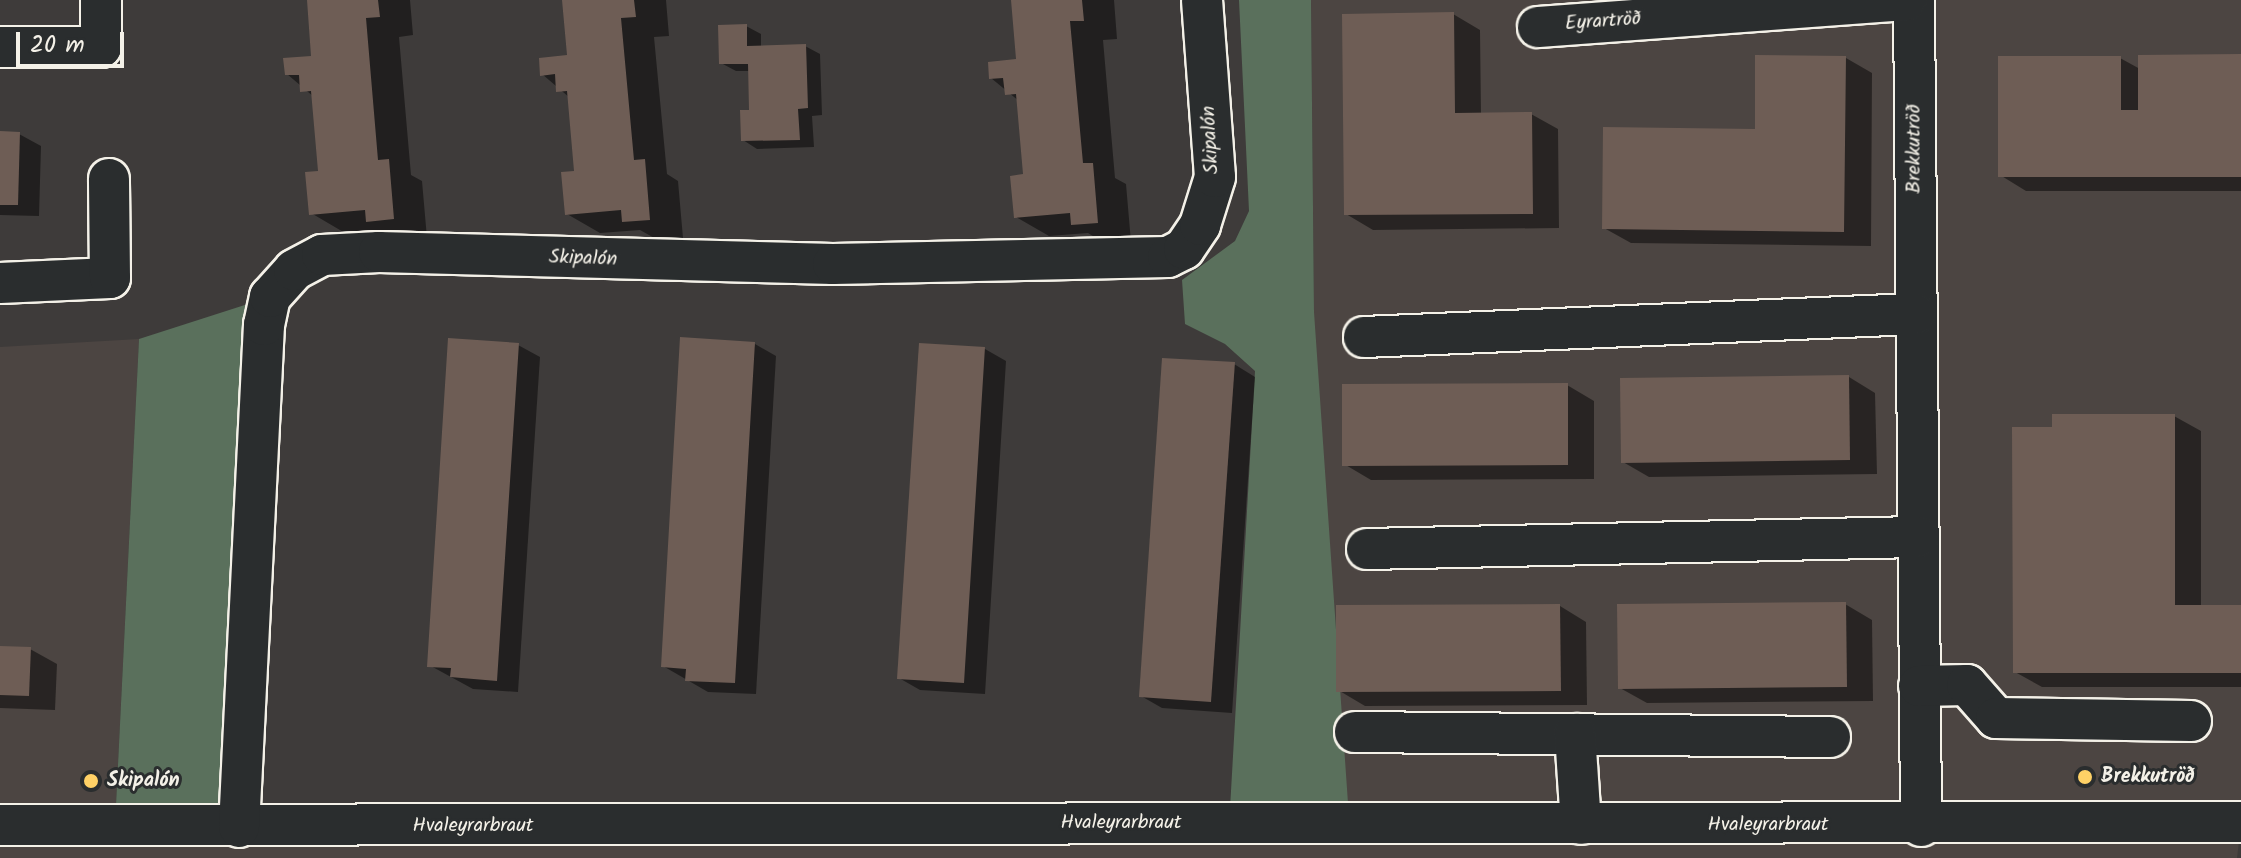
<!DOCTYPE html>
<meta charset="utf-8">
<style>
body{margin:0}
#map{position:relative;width:2241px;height:858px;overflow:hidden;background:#3e3b3a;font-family:Kalam,sans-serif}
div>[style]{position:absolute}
.built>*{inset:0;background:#4c4542}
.green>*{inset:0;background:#5a705c}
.shadow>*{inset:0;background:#0007}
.building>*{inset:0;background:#6e5d55}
.roads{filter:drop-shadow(2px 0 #f4f1e8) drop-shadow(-2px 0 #f4f1e8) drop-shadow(0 2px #f4f1e8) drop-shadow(0 -2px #f4f1e8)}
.minor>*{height:40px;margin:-20px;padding:0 20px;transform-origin:20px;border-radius:20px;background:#2a2d2e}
.dots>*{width:22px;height:22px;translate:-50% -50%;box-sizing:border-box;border:4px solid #2a2d2e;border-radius:50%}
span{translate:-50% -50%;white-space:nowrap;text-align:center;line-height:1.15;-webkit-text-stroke:6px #2a2d2e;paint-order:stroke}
.street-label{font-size:20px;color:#f4f1e8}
.poi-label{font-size:20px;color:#f4f1e8;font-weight:700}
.left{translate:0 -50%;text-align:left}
.scale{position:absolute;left:16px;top:32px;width:108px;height:36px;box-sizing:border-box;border:4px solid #f4f1e8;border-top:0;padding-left:10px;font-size:24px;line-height:28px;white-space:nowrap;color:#f4f1e8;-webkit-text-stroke:6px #2a2d2e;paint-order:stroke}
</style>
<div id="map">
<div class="built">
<div style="clip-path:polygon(1311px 0,2241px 0,2241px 825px,2237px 858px,0 858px,0 347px,139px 339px,116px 805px,255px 803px,1229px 826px,1314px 312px)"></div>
</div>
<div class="green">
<div style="clip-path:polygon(1239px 0,1311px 0,1314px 312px,1350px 832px,1229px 826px,1255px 371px,1225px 344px,1185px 324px,1182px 280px,1235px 241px,1249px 211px)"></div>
<div style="clip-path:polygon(251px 303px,255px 803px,116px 805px,139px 339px)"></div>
</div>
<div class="shadow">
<div style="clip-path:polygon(309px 0,410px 0,413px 35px,399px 37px,411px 175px,422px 181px,427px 238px,402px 240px,384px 230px,345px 233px,311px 213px,321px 172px,314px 97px,287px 74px,313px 57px)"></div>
<div style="clip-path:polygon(564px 0,666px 0,669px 36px,654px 37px,667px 174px,678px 181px,683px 238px,658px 240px,640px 230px,600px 233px,567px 214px,576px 173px,570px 98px,542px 74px,569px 57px)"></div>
<div style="clip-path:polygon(1013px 0,1114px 0,1117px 39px,1103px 40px,1115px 178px,1126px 184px,1131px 242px,1106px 244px,1088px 233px,1049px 236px,1016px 217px,1025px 176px,1019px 101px,991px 78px,1018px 61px)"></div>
<div style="clip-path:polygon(1453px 14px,1480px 30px,1481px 114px,1531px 114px,1558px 129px,1559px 228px,1373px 230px,1346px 214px)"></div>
<div style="clip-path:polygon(746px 26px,761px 34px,761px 47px,805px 46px,820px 54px,822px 115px,812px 116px,814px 147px,757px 149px,743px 140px,751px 112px,750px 71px,736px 71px,721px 63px)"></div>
<div style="clip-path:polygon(2241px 56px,2241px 191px,2026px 191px,2000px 175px,2120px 58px,2140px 69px)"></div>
<div style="clip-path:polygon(1846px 58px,1872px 73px,1871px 246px,1631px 243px,1604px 228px,1757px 131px)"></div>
<div style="clip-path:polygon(0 133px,19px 134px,41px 146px,39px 216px,0 215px)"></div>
<div style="clip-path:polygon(755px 344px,776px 356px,756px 694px,708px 692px,663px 666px)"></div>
<div style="clip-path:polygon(518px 345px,540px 357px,518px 692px,473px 689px,429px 665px)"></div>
<div style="clip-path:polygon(921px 345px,985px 349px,1006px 361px,985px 694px,920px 690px,899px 678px)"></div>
<div style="clip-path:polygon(1234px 364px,1255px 377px,1232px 713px,1162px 708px,1141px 696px)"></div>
<div style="clip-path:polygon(1849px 377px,1875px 393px,1877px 474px,1649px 477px,1623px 462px)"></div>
<div style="clip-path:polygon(1567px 385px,1594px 401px,1594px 479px,1371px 480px,1344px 464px)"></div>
<div style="clip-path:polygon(2174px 416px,2201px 431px,2201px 607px,2241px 607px,2241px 687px,2042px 687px,2015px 672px,2054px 429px)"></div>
<div style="clip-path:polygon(1845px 604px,1872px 620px,1873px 701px,1647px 703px,1620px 688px)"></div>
<div style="clip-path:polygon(1560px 606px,1586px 622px,1587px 705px,1365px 706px,1338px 690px)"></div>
<div style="clip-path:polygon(0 648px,30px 649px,57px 664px,55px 710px,0 708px)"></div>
</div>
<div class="building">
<div style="clip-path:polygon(307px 0,378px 0,380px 17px,366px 18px,378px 160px,389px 159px,394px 219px,366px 222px,365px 210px,309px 215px,305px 172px,318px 171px,311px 91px,300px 92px,299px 75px,285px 75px,283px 58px,311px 56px)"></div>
<div style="clip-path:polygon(562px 0,634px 0,636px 17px,621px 18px,634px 160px,645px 159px,650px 220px,622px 222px,621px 210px,565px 215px,561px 172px,574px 171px,567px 91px,556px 92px,555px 74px,540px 76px,539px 58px,567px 55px)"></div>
<div style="clip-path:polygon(1011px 0,1082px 0,1084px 21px,1070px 21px,1083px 163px,1093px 163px,1098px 223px,1071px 225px,1070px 213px,1014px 218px,1010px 176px,1023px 174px,1016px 94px,1005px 95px,1003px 78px,989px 79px,988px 62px,1016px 59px)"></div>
<div style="clip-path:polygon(1454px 12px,1455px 113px,1532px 112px,1533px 214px,1344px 215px,1342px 14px)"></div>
<div style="clip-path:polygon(747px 24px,747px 46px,806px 44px,808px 108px,798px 109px,800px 140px,741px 141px,740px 110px,749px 110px,748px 64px,719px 64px,718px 25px)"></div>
<div style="clip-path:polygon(2241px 54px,2241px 177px,1998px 177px,1998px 56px,2121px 56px,2121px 110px,2138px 110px,2138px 55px)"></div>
<div style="clip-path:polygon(1755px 55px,1846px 56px,1844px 232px,1602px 229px,1603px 127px,1755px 129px)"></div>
<div style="clip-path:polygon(0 131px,20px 132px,18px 205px,0 205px)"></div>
<div style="clip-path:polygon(680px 337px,755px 342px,735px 683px,685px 681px,686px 669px,661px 667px)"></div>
<div style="clip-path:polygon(448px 338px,519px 343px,497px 681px,450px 677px,451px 668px,427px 667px)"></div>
<div style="clip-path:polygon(919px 343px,985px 347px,964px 683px,897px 679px)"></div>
<div style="clip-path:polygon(1162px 358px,1235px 362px,1211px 702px,1139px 697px)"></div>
<div style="clip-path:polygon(1849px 375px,1850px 460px,1621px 463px,1620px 378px)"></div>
<div style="clip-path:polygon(1568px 383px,1568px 465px,1342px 466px,1342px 384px)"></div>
<div style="clip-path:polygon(2052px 414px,2175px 414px,2175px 605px,2241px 605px,2241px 673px,2013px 673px,2012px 427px,2052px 427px)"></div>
<div style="clip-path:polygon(1846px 602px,1847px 687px,1618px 689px,1617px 604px)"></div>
<div style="clip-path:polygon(1560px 604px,1561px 691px,1336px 692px,1336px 605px)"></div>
<div style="clip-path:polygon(0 646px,31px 647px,29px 696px,0 695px)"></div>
</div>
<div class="roads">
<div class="minor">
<div style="left:1914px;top:0;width:826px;rotate:89.51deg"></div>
<div style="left:1538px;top:27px;width:369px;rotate:-4.2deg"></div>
<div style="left:0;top:47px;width:101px"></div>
<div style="left:101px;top:47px;width:47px;rotate:-90deg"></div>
<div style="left:0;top:283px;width:110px;rotate:-2.6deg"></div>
<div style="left:110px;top:278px;width:99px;rotate:-90.6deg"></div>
<div style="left:1364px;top:337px;width:552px;rotate:-2.39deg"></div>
<div style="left:1367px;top:549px;width:551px;rotate:-1.25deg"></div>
<div style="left:1919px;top:686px;width:48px;rotate:-1.2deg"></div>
<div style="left:1967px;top:685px;width:44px;rotate:48.7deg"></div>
<div style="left:1996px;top:718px;width:195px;rotate:0.9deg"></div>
<div style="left:1355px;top:732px;width:475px;rotate:0.6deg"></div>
<div style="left:1575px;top:734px;width:90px;rotate:86.2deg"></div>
<div style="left:0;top:825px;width:2241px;rotate:-0.08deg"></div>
<div style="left:239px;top:827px;width:503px;rotate:-87.15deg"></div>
<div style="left:264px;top:325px;width:29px;rotate:-78deg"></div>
<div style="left:270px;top:297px;width:36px;rotate:-48deg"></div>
<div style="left:294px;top:270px;width:32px;rotate:-28deg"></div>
<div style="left:322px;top:255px;width:57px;rotate:-3deg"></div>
<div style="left:379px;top:252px;width:454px;rotate:1.5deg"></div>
<div style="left:833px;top:264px;width:335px;rotate:-1.2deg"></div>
<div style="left:1168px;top:257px;width:18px;rotate:-27deg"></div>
<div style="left:1184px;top:249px;width:29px;rotate:-56deg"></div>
<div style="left:1200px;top:225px;width:50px;rotate:-72.6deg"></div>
<div style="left:1215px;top:177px;width:177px;rotate:-94.2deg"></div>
</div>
</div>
<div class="dots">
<div style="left:2085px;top:777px;background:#ffd166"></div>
<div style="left:91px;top:781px;background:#ffd166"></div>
</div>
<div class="street-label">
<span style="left:1603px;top:22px;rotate:-4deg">Eyrartröð</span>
<span style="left:1211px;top:140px;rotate:-93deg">Skipalón</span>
<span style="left:1915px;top:149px;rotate:-90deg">Brekkutröð</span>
<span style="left:583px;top:259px;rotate:2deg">Skipalón</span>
<span style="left:1121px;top:823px">Hvaleyrarbraut</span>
<span style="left:1768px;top:825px">Hvaleyrarbraut</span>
<span style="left:473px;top:826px">Hvaleyrarbraut</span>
</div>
<div class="poi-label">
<span class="left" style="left:2101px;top:777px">Brekkutröð</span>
<span class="left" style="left:107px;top:781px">Skipalón</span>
</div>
<div class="scale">20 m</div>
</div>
